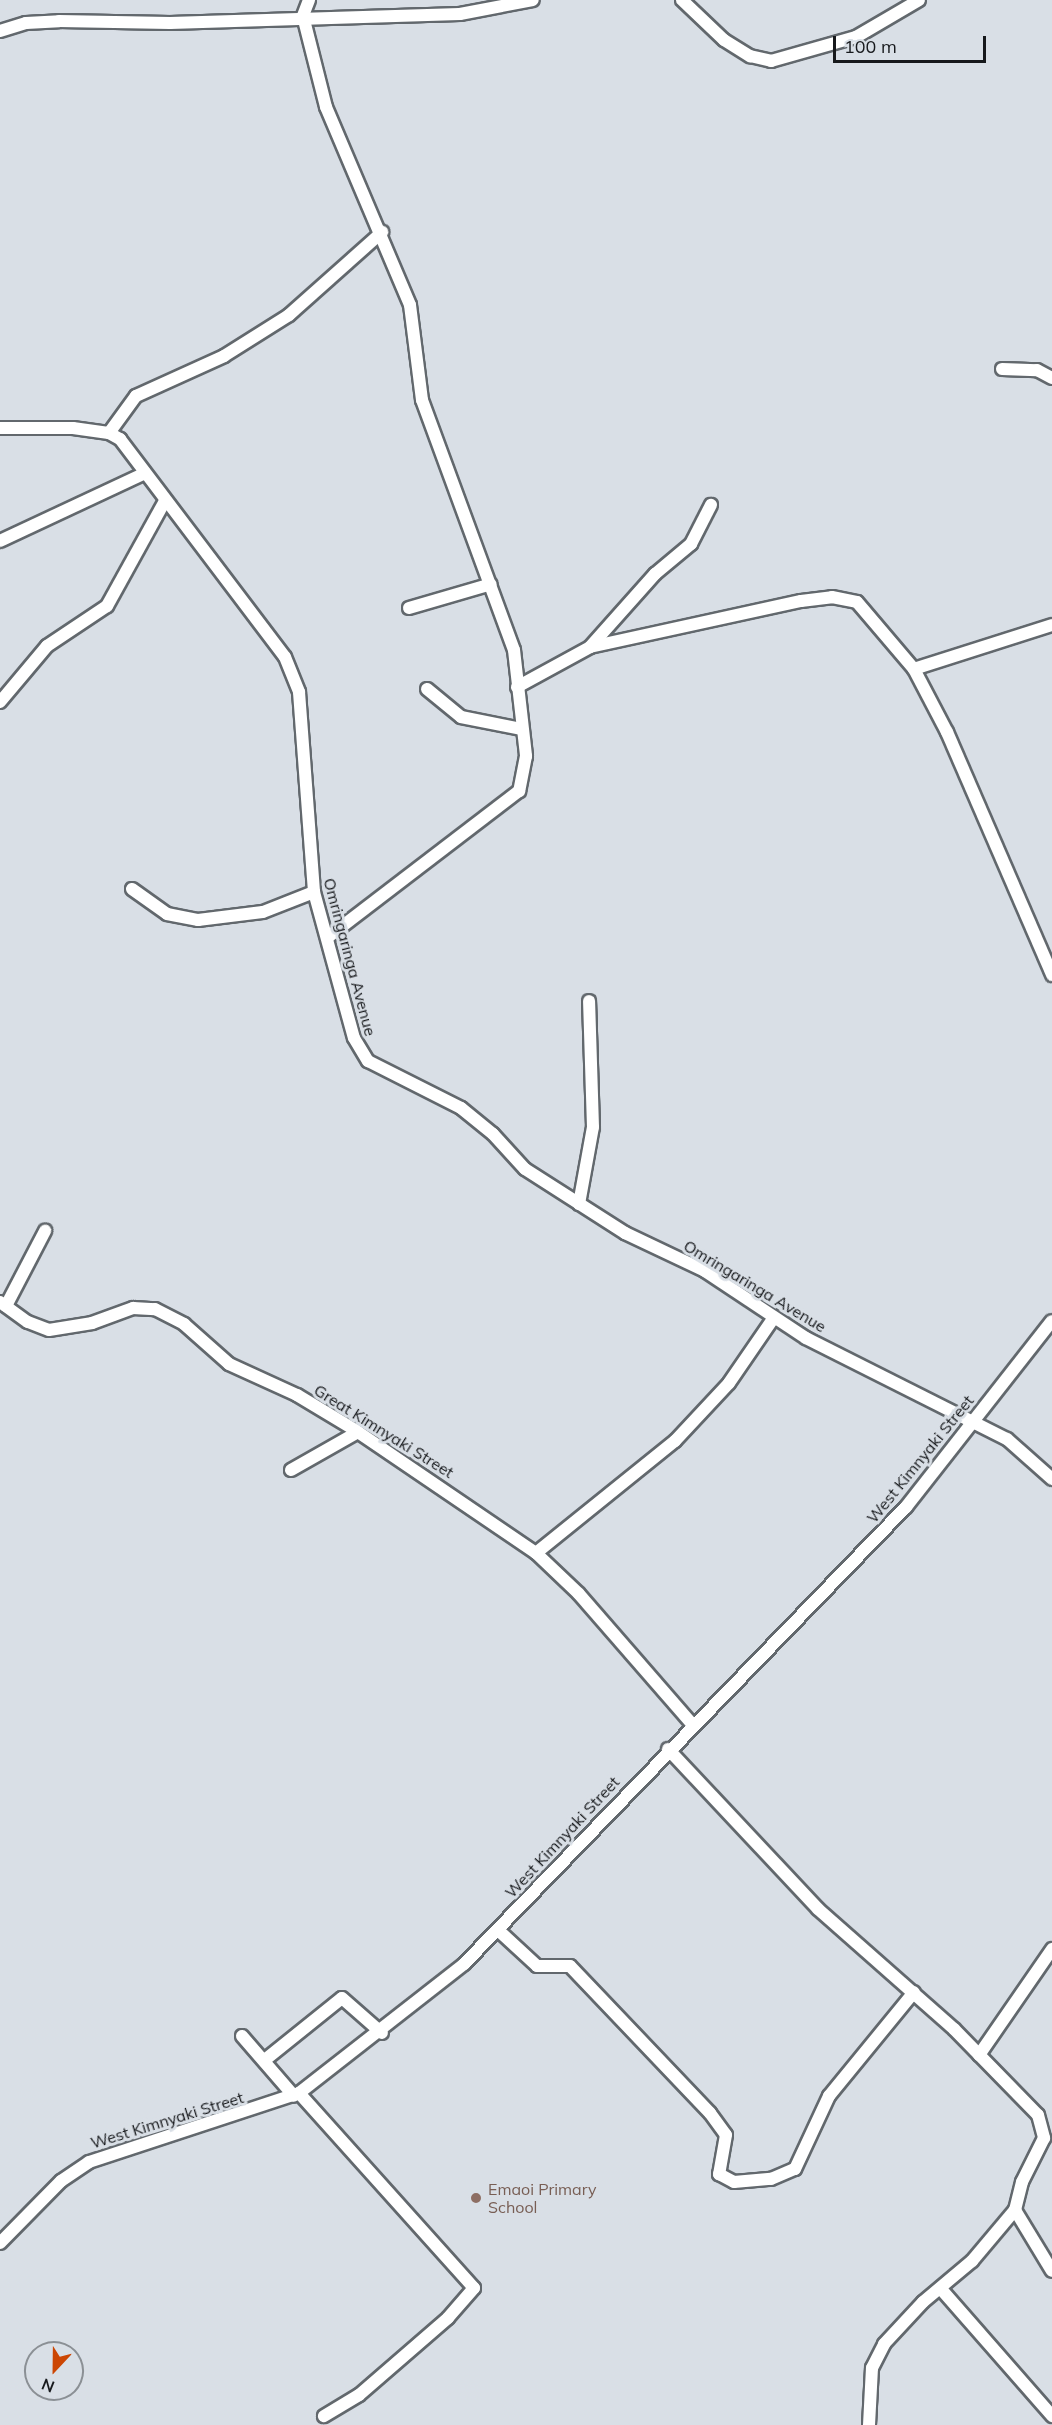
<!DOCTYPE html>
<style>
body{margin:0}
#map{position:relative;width:1052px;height:2425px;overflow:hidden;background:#d9dfe6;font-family:Mulish,sans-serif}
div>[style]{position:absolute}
.roads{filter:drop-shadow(2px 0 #62686d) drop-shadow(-2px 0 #62686d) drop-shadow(0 2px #62686d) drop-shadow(0 -2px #62686d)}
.street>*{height:12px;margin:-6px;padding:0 6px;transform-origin:6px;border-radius:6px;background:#fff}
.dots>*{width:16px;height:16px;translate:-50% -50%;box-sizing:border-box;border:3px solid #d9dfe6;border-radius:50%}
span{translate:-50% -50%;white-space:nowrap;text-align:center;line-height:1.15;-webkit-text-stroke:6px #d9dfe6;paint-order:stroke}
.street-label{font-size:16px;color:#17191c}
.education-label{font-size:16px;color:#785e54}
.left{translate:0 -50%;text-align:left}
.north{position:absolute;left:24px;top:2341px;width:60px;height:60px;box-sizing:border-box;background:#d9dfe6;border:2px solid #8b9095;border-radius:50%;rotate:202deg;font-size:16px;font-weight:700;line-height:24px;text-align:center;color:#17191c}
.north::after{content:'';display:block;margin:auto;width:21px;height:27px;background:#cc4603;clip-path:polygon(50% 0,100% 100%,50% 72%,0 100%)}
.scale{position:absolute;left:833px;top:36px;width:153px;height:27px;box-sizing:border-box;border:3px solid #17191c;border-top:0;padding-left:8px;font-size:18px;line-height:21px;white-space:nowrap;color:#17191c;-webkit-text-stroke:4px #d9dfe6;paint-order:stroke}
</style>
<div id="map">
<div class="roads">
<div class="street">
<div style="left:309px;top:0;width:17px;rotate:111deg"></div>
<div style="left:303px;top:16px;width:94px;rotate:75.8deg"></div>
<div style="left:326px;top:107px;width:215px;rotate:67deg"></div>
<div style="left:410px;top:305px;width:96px;rotate:82.8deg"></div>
<div style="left:422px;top:400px;width:266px;rotate:69.8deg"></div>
<div style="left:514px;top:650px;width:107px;rotate:83.5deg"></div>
<div style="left:526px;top:756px;width:36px;rotate:101deg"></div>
<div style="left:519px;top:791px;width:240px;rotate:142.6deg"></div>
<div style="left:682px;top:0;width:58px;rotate:43.6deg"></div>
<div style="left:724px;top:40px;width:31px;rotate:32deg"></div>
<div style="left:750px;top:56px;width:22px;rotate:13deg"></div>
<div style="left:771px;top:61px;width:88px;rotate:-15.8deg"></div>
<div style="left:856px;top:37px;width:73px;rotate:-30.4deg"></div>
<div style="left:0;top:31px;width:27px;rotate:-17deg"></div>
<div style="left:26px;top:23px;width:33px;rotate:-3deg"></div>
<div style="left:59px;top:21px;width:111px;rotate:1deg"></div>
<div style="left:170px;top:23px;width:290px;rotate:-1.8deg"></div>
<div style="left:460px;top:14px;width:74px;rotate:-10.9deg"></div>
<div style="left:1002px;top:369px;width:35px;rotate:2deg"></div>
<div style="left:1037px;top:370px;width:17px;rotate:28deg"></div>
<div style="left:0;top:428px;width:73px"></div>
<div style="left:73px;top:428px;width:36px;rotate:8deg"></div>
<div style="left:109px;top:433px;width:13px;rotate:29deg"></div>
<div style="left:120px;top:439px;width:273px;rotate:52.9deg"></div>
<div style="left:285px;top:657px;width:38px;rotate:68deg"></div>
<div style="left:299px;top:692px;width:201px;rotate:85.7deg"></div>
<div style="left:314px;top:892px;width:151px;rotate:74.7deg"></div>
<div style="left:354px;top:1038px;width:27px;rotate:59deg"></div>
<div style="left:368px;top:1061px;width:104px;rotate:26.8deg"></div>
<div style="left:461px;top:1108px;width:41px;rotate:39.1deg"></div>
<div style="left:493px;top:1134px;width:47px;rotate:47.6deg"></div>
<div style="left:525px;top:1169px;width:119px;rotate:32.6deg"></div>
<div style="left:625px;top:1233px;width:89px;rotate:25.4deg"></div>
<div style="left:705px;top:1271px;width:121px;rotate:33.6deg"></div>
<div style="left:806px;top:1338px;width:225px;rotate:26.7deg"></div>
<div style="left:1007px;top:1439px;width:60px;rotate:41.6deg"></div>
<div style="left:109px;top:433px;width:46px;rotate:-53.9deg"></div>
<div style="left:136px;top:396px;width:97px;rotate:-24.4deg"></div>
<div style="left:224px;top:356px;width:77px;rotate:-32.2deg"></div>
<div style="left:289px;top:315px;width:125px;rotate:-41.7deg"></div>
<div style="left:0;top:541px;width:160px;rotate:-25.1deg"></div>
<div style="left:409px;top:608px;width:85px;rotate:-16.3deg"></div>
<div style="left:590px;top:647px;width:98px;rotate:-48.3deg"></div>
<div style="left:655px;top:574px;width:47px;rotate:-39.8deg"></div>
<div style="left:691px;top:544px;width:44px;rotate:-62.9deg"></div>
<div style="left:914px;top:669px;width:145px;rotate:-17.7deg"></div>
<div style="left:517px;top:687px;width:83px;rotate:-28.7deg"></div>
<div style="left:590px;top:647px;width:216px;rotate:-12.3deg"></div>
<div style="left:801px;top:601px;width:31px;rotate:-7deg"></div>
<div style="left:832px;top:597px;width:25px;rotate:11deg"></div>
<div style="left:857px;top:602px;width:88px;rotate:49.6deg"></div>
<div style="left:914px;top:669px;width:71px;rotate:62.4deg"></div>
<div style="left:947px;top:732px;width:265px;rotate:66.6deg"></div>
<div style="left:427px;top:689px;width:44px;rotate:39.5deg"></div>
<div style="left:461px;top:717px;width:61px;rotate:11.3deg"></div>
<div style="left:0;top:702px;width:73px;rotate:-50deg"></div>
<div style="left:47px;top:646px;width:72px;rotate:-33.7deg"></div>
<div style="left:107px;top:606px;width:120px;rotate:-61.1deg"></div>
<div style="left:132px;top:889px;width:43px;rotate:35.5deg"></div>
<div style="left:167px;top:914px;width:32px;rotate:11deg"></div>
<div style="left:198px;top:920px;width:65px;rotate:-7deg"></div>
<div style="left:263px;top:912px;width:55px;rotate:-21.4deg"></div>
<div style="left:579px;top:1204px;width:78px;rotate:-79.7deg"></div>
<div style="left:593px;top:1127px;width:126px;rotate:-91.8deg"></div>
<div style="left:0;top:1302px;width:34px;rotate:36deg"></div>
<div style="left:28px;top:1322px;width:22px;rotate:21deg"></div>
<div style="left:49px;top:1330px;width:44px;rotate:-9.2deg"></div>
<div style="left:92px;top:1323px;width:44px;rotate:-20.1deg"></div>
<div style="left:133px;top:1308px;width:22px;rotate:3deg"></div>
<div style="left:155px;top:1309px;width:33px;rotate:27deg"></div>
<div style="left:184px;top:1324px;width:60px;rotate:41.6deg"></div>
<div style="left:229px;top:1364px;width:75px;rotate:24.5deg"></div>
<div style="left:297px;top:1395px;width:68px;rotate:31.1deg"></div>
<div style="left:355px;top:1430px;width:219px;rotate:34.2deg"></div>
<div style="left:536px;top:1553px;width:59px;rotate:43.6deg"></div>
<div style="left:579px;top:1594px;width:174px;rotate:49deg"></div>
<div style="left:6px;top:1306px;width:85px;rotate:-62.5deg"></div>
<div style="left:291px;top:1470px;width:77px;rotate:-29.6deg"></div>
<div style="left:536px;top:1553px;width:179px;rotate:-38.9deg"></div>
<div style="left:675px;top:1441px;width:79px;rotate:-47deg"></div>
<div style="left:729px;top:1383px;width:78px;rotate:-55.5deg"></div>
<div style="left:668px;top:1749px;width:219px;rotate:46.8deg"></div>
<div style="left:818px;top:1909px;width:181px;rotate:41.4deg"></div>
<div style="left:954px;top:2029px;width:120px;rotate:45.7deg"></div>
<div style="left:1038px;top:2115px;width:24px;rotate:75deg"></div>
<div style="left:1044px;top:2138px;width:49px;rotate:116.6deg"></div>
<div style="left:1022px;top:2182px;width:29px;rotate:104deg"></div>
<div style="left:1015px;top:2210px;width:71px;rotate:58.8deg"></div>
<div style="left:498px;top:1930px;width:53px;rotate:42.7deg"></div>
<div style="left:537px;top:1966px;width:33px"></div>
<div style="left:570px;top:1966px;width:203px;rotate:46.4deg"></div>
<div style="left:710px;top:2113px;width:27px;rotate:54deg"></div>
<div style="left:726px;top:2135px;width:40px;rotate:100deg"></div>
<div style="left:719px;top:2174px;width:17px;rotate:28deg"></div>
<div style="left:734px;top:2182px;width:37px;rotate:-5deg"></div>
<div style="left:771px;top:2179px;width:26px;rotate:-23deg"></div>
<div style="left:795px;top:2169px;width:81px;rotate:-65deg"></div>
<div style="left:829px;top:2096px;width:134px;rotate:-50.7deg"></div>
<div style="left:242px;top:2036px;width:79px;rotate:49.1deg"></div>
<div style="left:979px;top:2055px;width:129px;rotate:-55.4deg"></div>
<div style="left:266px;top:2059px;width:97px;rotate:-38.8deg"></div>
<div style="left:342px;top:1998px;width:53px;rotate:41.2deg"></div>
<div style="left:299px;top:2093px;width:262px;rotate:48.1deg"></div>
<div style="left:474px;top:2288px;width:40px;rotate:131deg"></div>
<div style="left:448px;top:2318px;width:118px;rotate:139.1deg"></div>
<div style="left:359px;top:2395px;width:41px;rotate:149deg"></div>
<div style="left:0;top:2243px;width:87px;rotate:-45.5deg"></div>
<div style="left:61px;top:2181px;width:34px;rotate:-34deg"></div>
<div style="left:89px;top:2162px;width:221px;rotate:-18.2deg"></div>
<div style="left:299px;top:2093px;width:209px;rotate:-38deg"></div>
<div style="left:464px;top:1964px;width:636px;rotate:-45.96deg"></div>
<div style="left:906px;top:1507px;width:236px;rotate:-51.9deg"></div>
<div style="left:941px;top:2289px;width:169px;rotate:48.8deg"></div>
<div style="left:869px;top:2425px;width:57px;rotate:-87deg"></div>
<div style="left:872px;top:2368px;width:27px;rotate:-63deg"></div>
<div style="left:884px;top:2344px;width:57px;rotate:-47.1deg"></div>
<div style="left:923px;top:2302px;width:64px;rotate:-39.9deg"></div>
<div style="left:972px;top:2261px;width:67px;rotate:-49.9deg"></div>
</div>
</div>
<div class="dots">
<div style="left:476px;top:2198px;background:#8d6e63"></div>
</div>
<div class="street-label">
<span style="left:350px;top:957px;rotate:75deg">Omringaringa Avenue</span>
<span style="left:755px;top:1286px;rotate:31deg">Omringaringa Avenue</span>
<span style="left:384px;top:1431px;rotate:32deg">Great Kimnyaki Street</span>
<span style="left:920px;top:1459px;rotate:-51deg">West Kimnyaki Street</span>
<span style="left:562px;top:1837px;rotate:-47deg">West Kimnyaki Street</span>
<span style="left:167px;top:2120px;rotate:-17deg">West Kimnyaki Street</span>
</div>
<div class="education-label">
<span class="left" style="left:488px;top:2198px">Emaoi Primary<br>School</span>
</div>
<div class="north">N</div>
<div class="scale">100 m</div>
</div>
